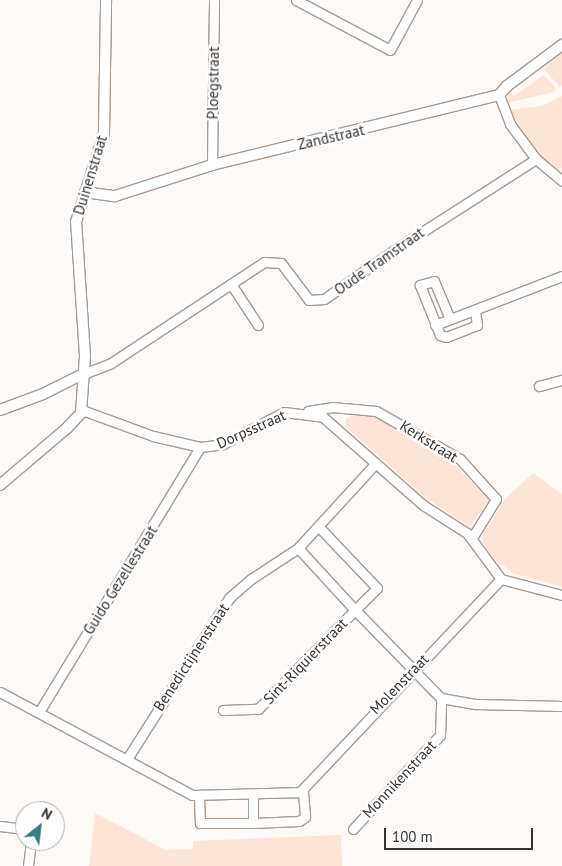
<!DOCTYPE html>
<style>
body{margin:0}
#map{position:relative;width:562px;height:866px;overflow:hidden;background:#fdf9f6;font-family:"PT Sans",sans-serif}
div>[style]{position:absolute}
.green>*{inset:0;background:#fde4d6}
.roads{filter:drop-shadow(1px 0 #a69b95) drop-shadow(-1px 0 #a69b95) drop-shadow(0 1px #a69b95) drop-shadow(0 -1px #a69b95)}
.minor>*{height:9px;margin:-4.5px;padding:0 4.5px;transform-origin:4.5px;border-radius:4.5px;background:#fff}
.tertiary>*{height:10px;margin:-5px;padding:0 5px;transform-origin:5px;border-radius:5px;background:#fff}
span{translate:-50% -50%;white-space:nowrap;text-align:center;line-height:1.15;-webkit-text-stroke:5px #fff;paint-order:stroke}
.street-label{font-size:15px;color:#35312e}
.north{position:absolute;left:15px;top:801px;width:50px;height:50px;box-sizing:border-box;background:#fff;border:1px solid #aeadab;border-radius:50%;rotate:29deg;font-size:14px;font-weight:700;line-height:20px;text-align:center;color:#35312e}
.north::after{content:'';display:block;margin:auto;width:18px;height:22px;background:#357d84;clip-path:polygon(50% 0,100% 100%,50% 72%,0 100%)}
.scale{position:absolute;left:384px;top:828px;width:149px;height:22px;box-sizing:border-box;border:2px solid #35312e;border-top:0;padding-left:6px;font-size:15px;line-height:18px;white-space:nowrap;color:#35312e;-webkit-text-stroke:4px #fff;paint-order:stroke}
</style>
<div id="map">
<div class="green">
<div style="clip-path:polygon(562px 51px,562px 85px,560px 87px,544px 69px)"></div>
<div style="clip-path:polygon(544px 75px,556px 88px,554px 92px,507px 103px,509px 89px,514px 96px)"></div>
<div style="clip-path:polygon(562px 96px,562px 168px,559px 171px,539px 154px,509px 110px,542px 106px)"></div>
<div style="clip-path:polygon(355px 413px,381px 419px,398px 428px,419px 445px,455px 465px,489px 500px,470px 527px,426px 498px,345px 426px,346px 419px)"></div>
<div style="clip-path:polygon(533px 473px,562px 494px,562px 587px,515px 574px,494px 559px,483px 543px,483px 535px,505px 499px)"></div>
<div style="clip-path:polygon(95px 813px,166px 850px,193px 849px,193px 841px,341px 835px,342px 866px,89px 866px)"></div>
</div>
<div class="roads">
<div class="minor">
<div style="left:296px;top:0;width:106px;rotate:28deg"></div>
<div style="left:390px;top:50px;width:57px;rotate:-61.6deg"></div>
<div style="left:499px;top:95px;width:31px;rotate:69deg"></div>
<div style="left:510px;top:124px;width:44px;rotate:53.4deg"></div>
<div style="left:536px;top:159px;width:34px;rotate:40deg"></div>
<div style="left:212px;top:165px;width:165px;rotate:-89.3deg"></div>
<div style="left:231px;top:284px;width:49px;rotate:56.6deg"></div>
<div style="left:450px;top:319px;width:41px;rotate:-112.8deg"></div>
<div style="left:434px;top:281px;width:15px;rotate:164deg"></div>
<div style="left:420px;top:285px;width:54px;rotate:68.2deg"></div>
<div style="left:440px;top:335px;width:6px;rotate:18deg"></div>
<div style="left:446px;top:337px;width:33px;rotate:-21deg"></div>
<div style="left:477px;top:325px;width:14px;rotate:-98deg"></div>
<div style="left:435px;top:325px;width:136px;rotate:-21.1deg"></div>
<div style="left:83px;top:374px;width:30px;rotate:-21deg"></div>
<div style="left:111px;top:363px;width:183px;rotate:-33.4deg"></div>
<div style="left:264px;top:262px;width:17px;rotate:3deg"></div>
<div style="left:281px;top:263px;width:46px;rotate:52.9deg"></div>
<div style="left:309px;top:300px;width:15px;rotate:-4deg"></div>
<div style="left:324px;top:299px;width:93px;rotate:-34.9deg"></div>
<div style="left:400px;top:246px;width:161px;rotate:-32.6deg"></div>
<div style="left:539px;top:386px;width:24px;rotate:-15deg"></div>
<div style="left:82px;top:410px;width:76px;rotate:20.1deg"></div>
<div style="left:153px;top:436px;width:48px;rotate:13.2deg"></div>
<div style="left:200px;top:447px;width:23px;rotate:-7deg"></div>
<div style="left:223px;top:444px;width:69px;rotate:-27.7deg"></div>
<div style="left:284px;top:412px;width:39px;rotate:7deg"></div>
<div style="left:323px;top:417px;width:133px;rotate:41.3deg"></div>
<div style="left:423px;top:505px;width:52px;rotate:32.5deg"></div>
<div style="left:467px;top:533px;width:57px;rotate:53.5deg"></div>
<div style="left:501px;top:579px;width:63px;rotate:14.7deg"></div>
<div style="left:308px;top:411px;width:24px;rotate:-9deg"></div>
<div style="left:332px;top:407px;width:44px;rotate:5.2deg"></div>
<div style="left:376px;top:411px;width:97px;rotate:29.7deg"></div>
<div style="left:460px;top:459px;width:54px;rotate:48deg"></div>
<div style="left:496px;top:499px;width:46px;rotate:121.6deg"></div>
<div style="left:298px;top:548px;width:84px;rotate:47.4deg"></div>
<div style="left:355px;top:610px;width:31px;rotate:-45deg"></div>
<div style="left:377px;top:588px;width:84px;rotate:-133.6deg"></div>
<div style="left:0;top:692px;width:218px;rotate:28.2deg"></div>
<div style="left:192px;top:795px;width:111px;rotate:-1.5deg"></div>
<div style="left:303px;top:792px;width:25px;rotate:85deg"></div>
<div style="left:305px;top:817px;width:7px;rotate:146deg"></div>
<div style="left:299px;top:821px;width:46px;rotate:177.5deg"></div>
<div style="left:253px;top:823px;width:28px;rotate:-90deg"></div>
<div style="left:223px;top:710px;width:35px;rotate:-2deg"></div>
<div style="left:258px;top:709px;width:139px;rotate:-45.6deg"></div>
<div style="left:355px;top:610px;width:123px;rotate:45.7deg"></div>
<div style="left:441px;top:698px;width:36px;rotate:10deg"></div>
<div style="left:476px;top:704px;width:86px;rotate:1.3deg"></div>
<div style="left:39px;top:712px;width:310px;rotate:-58.7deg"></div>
<div style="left:127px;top:759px;width:191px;rotate:-57.6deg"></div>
<div style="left:229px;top:598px;width:29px;rotate:-41deg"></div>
<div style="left:251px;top:579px;width:56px;rotate:-33.4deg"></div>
<div style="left:298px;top:548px;width:115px;rotate:-47.5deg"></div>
<div style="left:300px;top:792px;width:293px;rotate:-46.7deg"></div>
<div style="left:199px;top:797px;width:26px;rotate:88deg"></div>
<div style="left:200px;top:823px;width:53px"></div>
<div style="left:0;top:826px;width:25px;rotate:7deg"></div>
<div style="left:353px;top:829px;width:128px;rotate:-47.2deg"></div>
<div style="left:440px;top:735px;width:37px;rotate:-88deg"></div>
<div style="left:28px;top:866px;width:25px;rotate:-83deg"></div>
</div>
<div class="tertiary">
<div style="left:85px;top:192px;width:30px;rotate:8deg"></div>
<div style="left:115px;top:196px;width:102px;rotate:-17.7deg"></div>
<div style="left:212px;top:165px;width:295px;rotate:-13.7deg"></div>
<div style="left:499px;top:95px;width:12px;rotate:-48deg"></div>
<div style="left:507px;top:86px;width:69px;rotate:-36.7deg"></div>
<div style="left:0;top:410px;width:46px;rotate:-20.4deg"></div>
<div style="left:43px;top:394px;width:45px;rotate:-26.6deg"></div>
<div style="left:0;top:485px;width:88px;rotate:-40.4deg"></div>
<div style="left:67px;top:428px;width:21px;rotate:-47deg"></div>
<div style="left:81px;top:413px;width:57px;rotate:-86deg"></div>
<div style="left:85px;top:356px;width:134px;rotate:-93.8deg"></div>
<div style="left:76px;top:222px;width:93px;rotate:-72.5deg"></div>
<div style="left:104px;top:133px;width:133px;rotate:-89.1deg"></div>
</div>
</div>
<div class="street-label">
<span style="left:213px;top:83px;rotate:-89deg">Ploegstraat</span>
<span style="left:331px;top:137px;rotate:-13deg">Zandstraat</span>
<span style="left:90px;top:175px;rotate:-73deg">Duinenstraat</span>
<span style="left:379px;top:261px;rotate:-35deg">Oude Tramstraat</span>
<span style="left:251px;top:429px;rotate:-24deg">Dorpsstraat</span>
<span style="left:429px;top:441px;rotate:32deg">Kerkstraat</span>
<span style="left:120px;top:580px;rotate:-58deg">Guido Gezellestraat</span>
<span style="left:191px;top:657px;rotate:-57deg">Benedictijnenstraat</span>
<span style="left:305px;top:661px;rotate:-46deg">Sint-Riquierstraat</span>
<span style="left:399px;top:684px;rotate:-46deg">Molenstraat</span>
<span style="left:399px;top:779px;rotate:-47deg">Monnikenstraat</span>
</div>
<div class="north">N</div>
<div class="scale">100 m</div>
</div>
